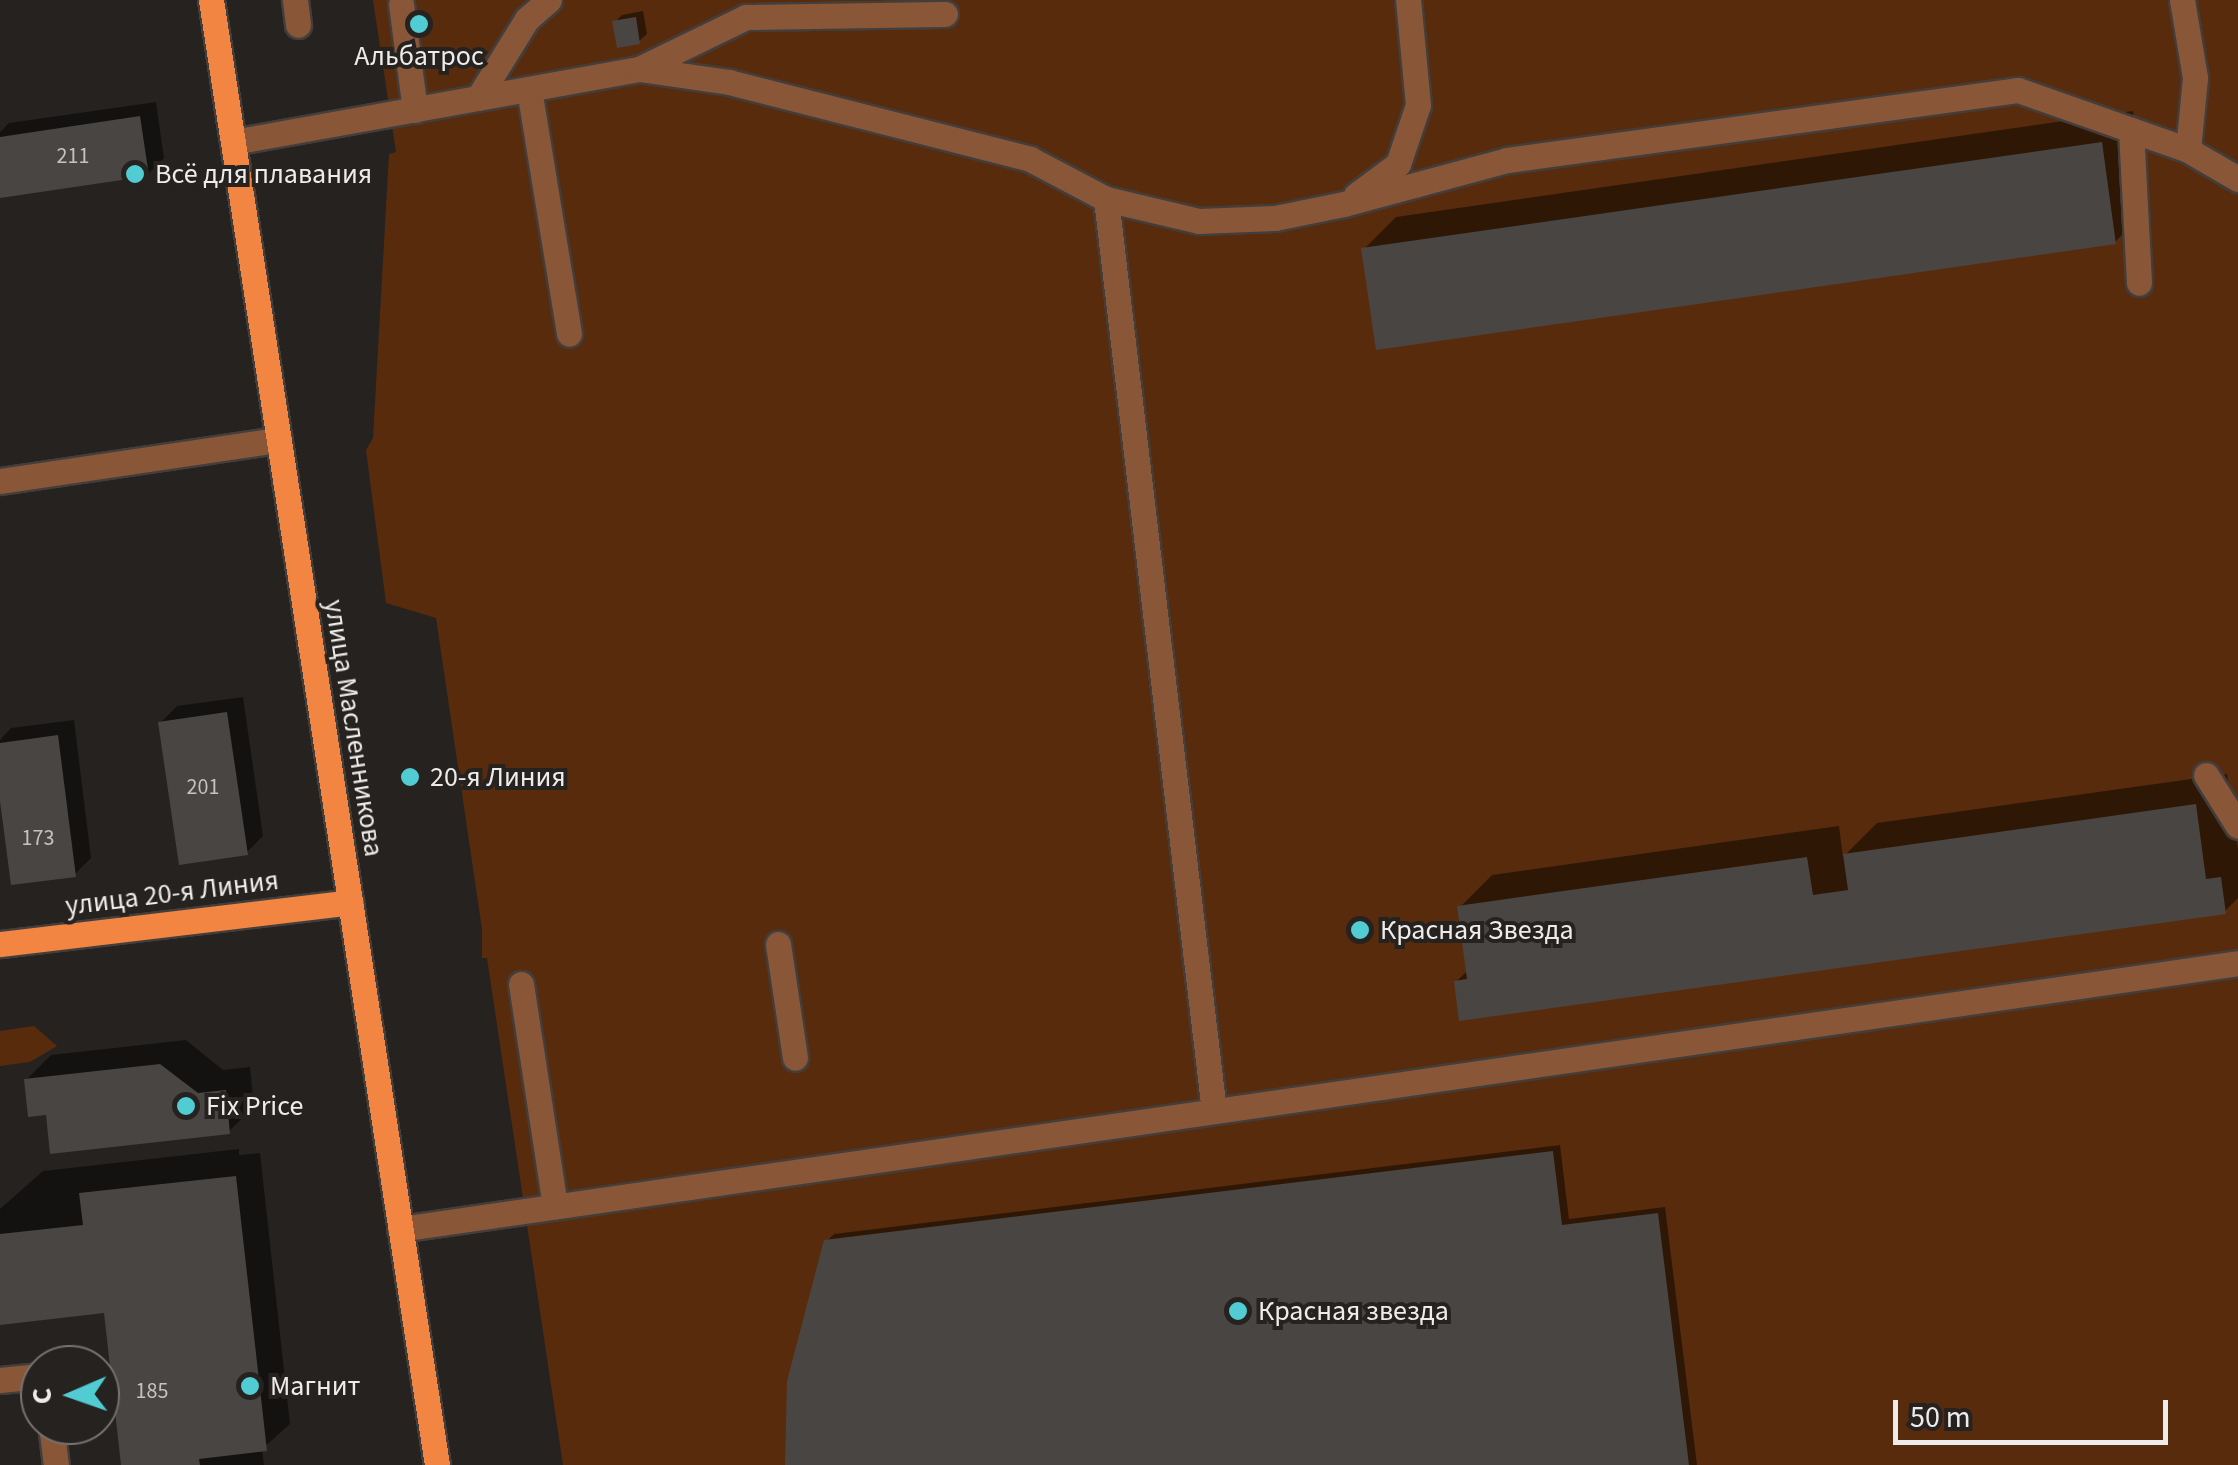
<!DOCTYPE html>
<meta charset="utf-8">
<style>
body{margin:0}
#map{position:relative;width:2238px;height:1465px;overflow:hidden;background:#262220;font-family:"Source Sans 3",sans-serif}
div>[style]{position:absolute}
.green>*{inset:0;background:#592b0d}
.shadow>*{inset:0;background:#0007}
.building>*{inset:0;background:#494543}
.roads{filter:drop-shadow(2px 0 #423e3c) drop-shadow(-2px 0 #423e3c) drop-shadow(0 2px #423e3c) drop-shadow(0 -2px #423e3c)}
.minor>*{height:25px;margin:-12.5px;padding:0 12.5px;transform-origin:12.5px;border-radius:12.5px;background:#8a5638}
.major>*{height:25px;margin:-12.5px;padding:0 12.5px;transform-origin:12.5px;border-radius:12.5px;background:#f28542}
.dots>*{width:28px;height:28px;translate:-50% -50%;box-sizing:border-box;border:5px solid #262220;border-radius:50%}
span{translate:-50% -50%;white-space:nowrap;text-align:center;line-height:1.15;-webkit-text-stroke:8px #262220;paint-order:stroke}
.number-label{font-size:22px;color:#c5c2c0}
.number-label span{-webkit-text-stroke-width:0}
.poi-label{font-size:28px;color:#eeecea}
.left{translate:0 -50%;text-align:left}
.street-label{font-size:28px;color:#eeecea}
.north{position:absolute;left:20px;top:1345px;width:100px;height:100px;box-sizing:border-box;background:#262220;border:2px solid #767371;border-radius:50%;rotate:268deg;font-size:28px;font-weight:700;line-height:40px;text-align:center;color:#eeecea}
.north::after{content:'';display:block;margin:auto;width:35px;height:45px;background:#51ccd2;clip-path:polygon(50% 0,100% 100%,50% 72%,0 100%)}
.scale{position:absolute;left:1893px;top:1400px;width:275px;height:45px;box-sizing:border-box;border:5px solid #eeecea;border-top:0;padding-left:12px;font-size:30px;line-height:35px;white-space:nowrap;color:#eeecea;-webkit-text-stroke:8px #262220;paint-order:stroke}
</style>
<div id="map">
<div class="green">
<div style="clip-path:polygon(373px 0,2238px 0,2238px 1465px,563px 1465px,487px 958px,482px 958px,482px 929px,436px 618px,386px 603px,366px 450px,373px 438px,389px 154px,396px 152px)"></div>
<div style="clip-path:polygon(34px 1026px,57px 1046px,30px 1062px,0 1066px,0 1031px)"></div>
</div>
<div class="shadow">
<div style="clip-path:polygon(643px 11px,647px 34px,639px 41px,615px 22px,622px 15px)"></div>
<div style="clip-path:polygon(156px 102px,164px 158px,148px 174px,0 186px,0 132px,9px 123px)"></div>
<div style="clip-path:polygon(2133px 111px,2147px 210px,2115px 242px,1364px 249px,1396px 217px)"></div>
<div style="clip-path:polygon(243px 697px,263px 836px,247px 852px,160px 723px,177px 706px)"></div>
<div style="clip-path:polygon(74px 720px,91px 858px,75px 874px,0 782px,0 740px,11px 728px)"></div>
<div style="clip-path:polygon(2227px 774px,2238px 849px,2238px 898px,2225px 911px,1456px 982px,1468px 970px,1460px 907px,1492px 875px,1839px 826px,1843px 857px,1877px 823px)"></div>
<div style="clip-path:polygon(186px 1040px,223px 1070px,250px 1067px,254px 1107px,229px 1131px,48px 1112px,26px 1080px,51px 1055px)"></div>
<div style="clip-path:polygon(1560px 1145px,1569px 1219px,1665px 1207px,1697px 1465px,788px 1465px,826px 1242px,834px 1234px)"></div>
<div style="clip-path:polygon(239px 1149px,239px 1155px,260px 1153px,290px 1424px,262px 1449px,264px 1465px,123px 1465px,106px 1311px,0 1322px,0 1209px,43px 1171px)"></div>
</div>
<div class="building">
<div style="clip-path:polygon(636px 17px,640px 44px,617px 48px,612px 21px)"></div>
<div style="clip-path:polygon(140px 116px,149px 176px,0 198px,0 137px)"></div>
<div style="clip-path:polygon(2102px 142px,2116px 244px,1376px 350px,1361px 248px)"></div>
<div style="clip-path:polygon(227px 712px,248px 855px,179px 865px,158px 722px)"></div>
<div style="clip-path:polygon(58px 735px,76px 877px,11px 885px,0 801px,0 743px)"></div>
<div style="clip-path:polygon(2196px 804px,2206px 879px,2221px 877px,2226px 914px,1459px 1021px,1454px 981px,1467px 979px,1457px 906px,1807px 857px,1813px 895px,1848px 890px,1843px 854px)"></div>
<div style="clip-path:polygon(160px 1064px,198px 1093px,226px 1090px,230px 1134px,50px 1154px,46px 1115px,28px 1117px,24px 1079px)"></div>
<div style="clip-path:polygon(1553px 1151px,1562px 1225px,1658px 1213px,1689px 1465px,785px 1465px,787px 1381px,824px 1240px)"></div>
<div style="clip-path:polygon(236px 1176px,267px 1451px,199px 1459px,200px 1465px,121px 1465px,104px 1313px,0 1325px,0 1234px,83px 1225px,79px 1193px)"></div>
</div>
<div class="roads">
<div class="minor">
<div style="left:295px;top:0;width:25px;rotate:83deg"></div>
<div style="left:2182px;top:0;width:79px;rotate:80.5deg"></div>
<div style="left:2195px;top:78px;width:72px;rotate:95.6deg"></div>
<div style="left:401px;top:4px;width:107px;rotate:82.5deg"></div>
<div style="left:639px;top:69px;width:119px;rotate:-25.9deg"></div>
<div style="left:746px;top:17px;width:199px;rotate:-0.9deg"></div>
<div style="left:529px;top:89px;width:248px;rotate:80.7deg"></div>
<div style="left:478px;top:98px;width:93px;rotate:-58.2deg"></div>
<div style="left:527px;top:19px;width:29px;rotate:-41deg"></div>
<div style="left:2131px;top:130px;width:153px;rotate:87deg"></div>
<div style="left:233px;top:142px;width:413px;rotate:-10.2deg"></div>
<div style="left:639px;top:69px;width:91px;rotate:8.2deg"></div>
<div style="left:729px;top:82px;width:311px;rotate:14.3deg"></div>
<div style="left:1030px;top:159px;width:86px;rotate:27.8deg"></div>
<div style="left:1106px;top:199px;width:96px;rotate:13.3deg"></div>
<div style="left:1199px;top:221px;width:76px;rotate:-2.3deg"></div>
<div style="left:1275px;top:218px;width:70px;rotate:-11.5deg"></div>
<div style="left:1344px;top:204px;width:169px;rotate:-15.1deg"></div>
<div style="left:1507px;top:160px;width:516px;rotate:-7.8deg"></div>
<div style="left:2018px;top:90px;width:180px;rotate:19.4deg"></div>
<div style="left:2188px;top:150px;width:58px;rotate:30.1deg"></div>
<div style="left:1356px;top:195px;width:52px;rotate:-36.4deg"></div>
<div style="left:1398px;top:164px;width:62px;rotate:-71.3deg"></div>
<div style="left:1418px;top:105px;width:105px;rotate:-95.4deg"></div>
<div style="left:1106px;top:199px;width:918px;rotate:83.25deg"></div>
<div style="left:0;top:481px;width:282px;rotate:-8.4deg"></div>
<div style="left:2206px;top:775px;width:60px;rotate:57.9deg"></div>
<div style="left:778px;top:944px;width:115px;rotate:81.5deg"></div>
<div style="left:521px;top:984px;width:225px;rotate:81.3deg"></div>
<div style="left:400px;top:1229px;width:1857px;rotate:-8.23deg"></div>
<div style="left:0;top:1380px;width:40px;rotate:-5.7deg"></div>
<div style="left:51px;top:1425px;width:40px;rotate:82.9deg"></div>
</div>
<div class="major">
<div style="left:211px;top:0;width:1482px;rotate:81.23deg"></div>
<div style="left:0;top:944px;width:353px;rotate:-6.8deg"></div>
</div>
</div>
<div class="dots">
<div style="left:419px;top:24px;background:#51ccd2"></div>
<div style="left:135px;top:174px;background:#51ccd2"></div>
<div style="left:410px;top:777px;background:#51ccd2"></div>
<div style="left:1360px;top:930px;background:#51ccd2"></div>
<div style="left:186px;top:1106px;background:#51ccd2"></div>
<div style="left:1238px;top:1311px;background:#51ccd2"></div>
<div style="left:250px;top:1386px;background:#51ccd2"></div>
</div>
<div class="number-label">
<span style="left:73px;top:157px">211</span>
<span style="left:203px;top:788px">201</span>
<span style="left:38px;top:839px">173</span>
<span style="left:152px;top:1392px">185</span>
</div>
<div class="poi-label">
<span style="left:419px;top:56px">Альбатрос</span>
<span class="left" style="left:155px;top:174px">Всё для плавания</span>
<span class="left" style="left:430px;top:777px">20-я Линия</span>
<span class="left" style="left:1380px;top:930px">Красная Звезда</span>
<span class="left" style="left:206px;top:1106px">Fix Price</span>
<span class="left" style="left:1258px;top:1311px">Красная звезда</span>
<span class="left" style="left:270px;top:1386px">Магнит</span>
</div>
<div class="street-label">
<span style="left:354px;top:728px;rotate:81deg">улица Масленникова</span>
<span style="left:172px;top:893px;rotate:-7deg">улица 20-я Линия</span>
</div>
<div class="north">С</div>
<div class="scale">50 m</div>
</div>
